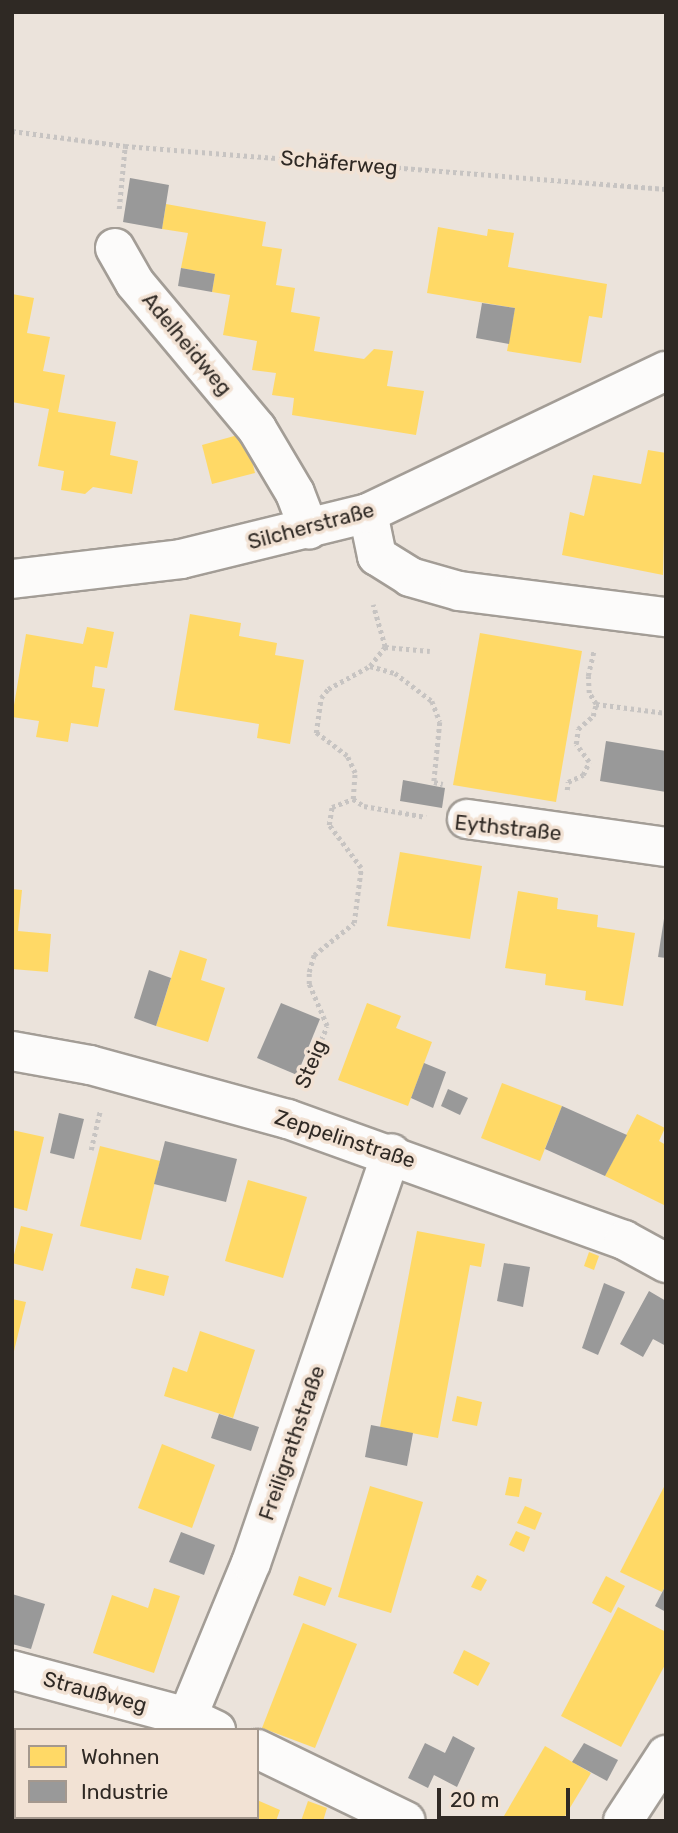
<!DOCTYPE html>
<meta charset="utf-8">
<style>
body{margin:0}
#map{position:relative;width:678px;height:1833px;overflow:hidden;background:#ebe3db;font-family:Rubik,sans-serif}
div>[style]{position:absolute}
.homes>*{inset:0;background:#ffd966}
.industry>*{inset:0;background:#999}
.path>*{height:4.5px;margin-top:-2.25px;transform-origin:0;background:repeating-linear-gradient(90deg,#c7c4c2 0 3.5px,transparent 0 7px)}
.roads{filter:drop-shadow(2px 0 #a39d96) drop-shadow(-2px 0 #a39d96) drop-shadow(0 2px #a39d96) drop-shadow(0 -2px #a39d96)}
.minor>*{height:38px;margin:-19px;padding:0 19px;transform-origin:19px;border-radius:19px;background:#fcfbfa}
span{translate:-50% -50%;white-space:nowrap;text-align:center;line-height:1.15;-webkit-text-stroke:7px #f2e2d4;paint-order:stroke}
.street-label{font-size:21px;color:#2f2924}
.frame{position:absolute;inset:0;border:14px solid #2f2924;pointer-events:none}
.legend{position:absolute;left:14px;top:1728px;width:245px;height:91px;box-sizing:border-box;background:#f2e2d4;border:2px solid #a4988e;margin:0;padding:9px 12px;list-style:none;font-size:21px;color:#2f2924}
.legend li{display:flex;align-items:center;gap:14px;height:35px}
.legend b{width:35px;border:2px solid #a4988e}
.scale{position:absolute;left:437px;top:1788px;width:133px;height:32px;box-sizing:border-box;border:4px solid #2f2924;border-top:0;padding-left:9px;font-size:21px;line-height:24px;white-space:nowrap;color:#2f2924;-webkit-text-stroke:5px #f2e2d4;paint-order:stroke}
</style>
<div id="map">
<div class="homes">
<div style="clip-path:polygon(166px 204px,266px 222px,262px 246px,282px 249px,276px 285px,295px 288px,291px 312px,320px 317px,314px 351px,364px 359px,374px 349px,393px 351px,387px 386px,424px 391px,416px 435px,292px 415px,294px 398px,272px 395px,276px 373px,252px 370px,257px 341px,223px 335px,230px 295px,212px 292px,215px 274px,181px 268px,188px 233px,162px 229px)"></div>
<div style="clip-path:polygon(438px 227px,487px 236px,488px 229px,514px 233px,508px 267px,607px 284px,602px 318px,589px 316px,581px 363px,507px 351px,515px 308px,427px 293px)"></div>
<div style="clip-path:polygon(12px 294px,34px 298px,27px 333px,50px 337px,43px 371px,65px 375px,58px 412px,116px 422px,110px 455px,138px 461px,132px 494px,93px 487px,85px 494px,61px 490px,64px 471px,38px 466px,49px 409px,12px 402px)"></div>
<div style="clip-path:polygon(245px 433px,255px 473px,212px 484px,202px 445px)"></div>
<div style="clip-path:polygon(648px 450px,666px 453px,663px 575px,562px 555px,570px 512px,584px 516px,593px 475px,641px 484px)"></div>
<div style="clip-path:polygon(190px 614px,241px 623px,239px 636px,277px 643px,275px 655px,304px 660px,290px 744px,257px 738px,259px 724px,174px 710px)"></div>
<div style="clip-path:polygon(87px 627px,114px 632px,107px 668px,95px 666px,92px 687px,105px 689px,98px 727px,71px 723px,68px 742px,36px 737px,39px 721px,12px 717px,26px 634px,83px 644px)"></div>
<div style="clip-path:polygon(480px 633px,582px 651px,556px 802px,453px 785px)"></div>
<div style="clip-path:polygon(400px 852px,482px 866px,470px 939px,387px 926px)"></div>
<div style="clip-path:polygon(12px 889px,22px 890px,18px 931px,51px 934px,48px 972px,12px 969px)"></div>
<div style="clip-path:polygon(518px 891px,558px 898px,557px 909px,598px 915px,597px 927px,635px 933px,623px 1006px,585px 1000px,586px 991px,545px 985px,546px 974px,505px 968px)"></div>
<div style="clip-path:polygon(180px 950px,207px 959px,201px 980px,225px 988px,208px 1042px,156px 1026px)"></div>
<div style="clip-path:polygon(367px 1003px,401px 1016px,396px 1028px,432px 1042px,408px 1106px,338px 1080px)"></div>
<div style="clip-path:polygon(502px 1083px,562px 1106px,540px 1161px,481px 1138px)"></div>
<div style="clip-path:polygon(637px 1114px,665px 1128px,659px 1141px,666px 1145px,666px 1206px,605px 1176px)"></div>
<div style="clip-path:polygon(12px 1130px,44px 1137px,27px 1211px,12px 1207px)"></div>
<div style="clip-path:polygon(100px 1146px,160px 1161px,141px 1240px,80px 1226px)"></div>
<div style="clip-path:polygon(248px 1180px,307px 1197px,283px 1278px,225px 1261px)"></div>
<div style="clip-path:polygon(21px 1226px,53px 1234px,43px 1271px,12px 1263px)"></div>
<div style="clip-path:polygon(417px 1231px,485px 1244px,481px 1267px,470px 1265px,438px 1438px,380px 1427px)"></div>
<div style="clip-path:polygon(589px 1252px,599px 1256px,594px 1270px,584px 1266px)"></div>
<div style="clip-path:polygon(136px 1268px,169px 1276px,164px 1296px,131px 1288px)"></div>
<div style="clip-path:polygon(12px 1299px,26px 1302px,13px 1355px,12px 1355px)"></div>
<div style="clip-path:polygon(200px 1331px,255px 1350px,233px 1418px,164px 1396px,173px 1367px,187px 1372px)"></div>
<div style="clip-path:polygon(457px 1396px,482px 1402px,477px 1426px,452px 1421px)"></div>
<div style="clip-path:polygon(162px 1444px,215px 1465px,192px 1528px,138px 1508px)"></div>
<div style="clip-path:polygon(509px 1477px,522px 1479px,519px 1497px,505px 1495px)"></div>
<div style="clip-path:polygon(666px 1483px,666px 1585px,662px 1592px,620px 1572px)"></div>
<div style="clip-path:polygon(370px 1486px,423px 1502px,391px 1613px,338px 1597px)"></div>
<div style="clip-path:polygon(525px 1506px,542px 1513px,535px 1530px,517px 1523px)"></div>
<div style="clip-path:polygon(516px 1531px,530px 1537px,524px 1552px,509px 1545px)"></div>
<div style="clip-path:polygon(477px 1575px,487px 1580px,481px 1591px,471px 1587px)"></div>
<div style="clip-path:polygon(299px 1576px,332px 1588px,325px 1606px,293px 1595px)"></div>
<div style="clip-path:polygon(606px 1576px,625px 1586px,611px 1613px,592px 1603px)"></div>
<div style="clip-path:polygon(154px 1588px,180px 1596px,154px 1673px,93px 1653px,112px 1595px,148px 1608px)"></div>
<div style="clip-path:polygon(618px 1607px,666px 1632px,666px 1663px,621px 1747px,561px 1716px)"></div>
<div style="clip-path:polygon(303px 1623px,357px 1644px,315px 1748px,262px 1728px)"></div>
<div style="clip-path:polygon(464px 1650px,490px 1663px,478px 1686px,453px 1673px)"></div>
<div style="clip-path:polygon(545px 1746px,591px 1773px,562px 1821px,501px 1821px)"></div>
<div style="clip-path:polygon(257px 1800px,280px 1810px,276px 1821px,201px 1821px,257px 1817px)"></div>
<div style="clip-path:polygon(308px 1801px,327px 1808px,323px 1821px,301px 1821px)"></div>
</div>
<div class="industry">
<div style="clip-path:polygon(130px 178px,169px 185px,162px 229px,123px 222px)"></div>
<div style="clip-path:polygon(181px 268px,215px 274px,212px 292px,178px 286px)"></div>
<div style="clip-path:polygon(482px 303px,515px 308px,509px 344px,476px 338px)"></div>
<div style="clip-path:polygon(606px 741px,666px 751px,666px 792px,600px 781px)"></div>
<div style="clip-path:polygon(403px 780px,445px 788px,442px 808px,400px 801px)"></div>
<div style="clip-path:polygon(664px 919px,666px 919px,666px 958px,658px 957px)"></div>
<div style="clip-path:polygon(149px 970px,171px 978px,156px 1026px,134px 1018px)"></div>
<div style="clip-path:polygon(281px 1003px,320px 1019px,297px 1075px,257px 1058px)"></div>
<div style="clip-path:polygon(424px 1063px,446px 1072px,433px 1108px,411px 1098px)"></div>
<div style="clip-path:polygon(448px 1089px,468px 1098px,460px 1115px,441px 1106px)"></div>
<div style="clip-path:polygon(562px 1106px,627px 1135px,605px 1176px,545px 1149px)"></div>
<div style="clip-path:polygon(59px 1113px,84px 1119px,74px 1159px,50px 1153px)"></div>
<div style="clip-path:polygon(165px 1141px,237px 1159px,226px 1202px,154px 1184px)"></div>
<div style="clip-path:polygon(504px 1263px,530px 1267px,523px 1307px,497px 1301px)"></div>
<div style="clip-path:polygon(604px 1283px,625px 1292px,598px 1355px,582px 1348px)"></div>
<div style="clip-path:polygon(649px 1291px,666px 1301px,666px 1346px,653px 1339px,643px 1357px,620px 1344px)"></div>
<div style="clip-path:polygon(219px 1414px,259px 1427px,251px 1451px,211px 1438px)"></div>
<div style="clip-path:polygon(371px 1425px,413px 1433px,407px 1466px,365px 1457px)"></div>
<div style="clip-path:polygon(181px 1532px,215px 1545px,204px 1575px,169px 1562px)"></div>
<div style="clip-path:polygon(666px 1585px,666px 1612px,655px 1606px)"></div>
<div style="clip-path:polygon(12px 1594px,45px 1604px,31px 1649px,12px 1644px)"></div>
<div style="clip-path:polygon(453px 1736px,475px 1748px,457px 1787px,434px 1775px,428px 1788px,408px 1778px,425px 1743px,445px 1753px)"></div>
<div style="clip-path:polygon(584px 1743px,618px 1760px,607px 1781px,572px 1762px)"></div>
</div>
<div class="path">
<div style="left:12px;top:131px;width:114px;rotate:7.6deg"></div>
<div style="left:125px;top:146px;width:543px;rotate:4.54deg"></div>
<div style="left:119px;top:209px;width:63px;rotate:-84.6deg"></div>
<div style="left:385px;top:647px;width:45px;rotate:5.1deg"></div>
<div style="left:370px;top:666px;width:26px;rotate:16deg"></div>
<div style="left:395px;top:673px;width:46px;rotate:37.1deg"></div>
<div style="left:432px;top:701px;width:22px;rotate:69deg"></div>
<div style="left:440px;top:722px;width:60px;rotate:95.7deg"></div>
<div style="left:434px;top:782px;width:9px;rotate:13deg"></div>
<div style="left:596px;top:704px;width:71px;rotate:7.3deg"></div>
<div style="left:567px;top:790px;width:8px;rotate:-83deg"></div>
<div style="left:568px;top:782px;width:17px;rotate:-25deg"></div>
<div style="left:583px;top:775px;width:14px;rotate:-65deg"></div>
<div style="left:589px;top:762px;width:22px;rotate:-126deg"></div>
<div style="left:576px;top:744px;width:15px;rotate:-82deg"></div>
<div style="left:578px;top:729px;width:20px;rotate:-41deg"></div>
<div style="left:593px;top:716px;width:12px;rotate:-76deg"></div>
<div style="left:596px;top:704px;width:13px;rotate:-122deg"></div>
<div style="left:589px;top:693px;width:17px;rotate:-93deg"></div>
<div style="left:588px;top:676px;width:26px;rotate:-77deg"></div>
<div style="left:353px;top:799px;width:13px;rotate:32deg"></div>
<div style="left:364px;top:806px;width:63px;rotate:10.1deg"></div>
<div style="left:305px;top:1079px;width:57px;rotate:-67.5deg"></div>
<div style="left:327px;top:1026px;width:46px;rotate:-113.2deg"></div>
<div style="left:309px;top:984px;width:12px;rotate:-90deg"></div>
<div style="left:309px;top:972px;width:18px;rotate:-74deg"></div>
<div style="left:314px;top:955px;width:51px;rotate:-38.7deg"></div>
<div style="left:354px;top:923px;width:55px;rotate:-82.7deg"></div>
<div style="left:361px;top:868px;width:54px;rotate:-126.7deg"></div>
<div style="left:329px;top:825px;width:18px;rotate:-81deg"></div>
<div style="left:332px;top:807px;width:22px;rotate:-21deg"></div>
<div style="left:353px;top:799px;width:26px;rotate:-86deg"></div>
<div style="left:355px;top:773px;width:19px;rotate:-115deg"></div>
<div style="left:347px;top:756px;width:39px;rotate:-143deg"></div>
<div style="left:316px;top:733px;width:35px;rotate:-82deg"></div>
<div style="left:321px;top:698px;width:11px;rotate:-52deg"></div>
<div style="left:328px;top:689px;width:48px;rotate:-28.7deg"></div>
<div style="left:370px;top:666px;width:24px;rotate:-52deg"></div>
<div style="left:385px;top:647px;width:44px;rotate:-105.9deg"></div>
<div style="left:91px;top:1150px;width:39px;rotate:-77deg"></div>
</div>
<div class="roads">
<div class="minor">
<div style="left:115px;top:248px;width:40px;rotate:60.3deg"></div>
<div style="left:135px;top:283px;width:190px;rotate:50.1deg"></div>
<div style="left:257px;top:429px;width:74px;rotate:59.3deg"></div>
<div style="left:295px;top:493px;width:39px;rotate:69deg"></div>
<div style="left:368px;top:513px;width:44px;rotate:78.2deg"></div>
<div style="left:377px;top:556px;width:39px;rotate:32deg"></div>
<div style="left:410px;top:577px;width:51px;rotate:15.9deg"></div>
<div style="left:459px;top:591px;width:209px;rotate:7.2deg"></div>
<div style="left:12px;top:579px;width:170px;rotate:-6.7deg"></div>
<div style="left:181px;top:559px;width:193px;rotate:-13.8deg"></div>
<div style="left:368px;top:513px;width:330px;rotate:-25.5deg"></div>
<div style="left:467px;top:819px;width:201px;rotate:8deg"></div>
<div style="left:12px;top:1051px;width:79px;rotate:10.2deg"></div>
<div style="left:90px;top:1065px;width:205px;rotate:15.3deg"></div>
<div style="left:288px;top:1119px;width:357px;rotate:19.8deg"></div>
<div style="left:624px;top:1240px;width:48px;rotate:28.7deg"></div>
<div style="left:12px;top:1670px;width:182px;rotate:15deg"></div>
<div style="left:188px;top:1717px;width:31px;rotate:25deg"></div>
<div style="left:182px;top:1730px;width:181px;rotate:-67.6deg"></div>
<div style="left:251px;top:1563px;width:433px;rotate:-71.1deg"></div>
<div style="left:257px;top:1749px;width:165px;rotate:25.8deg"></div>
<div style="left:144px;top:1821px;width:4px;rotate:-63deg"></div>
<div style="left:623px;top:1821px;width:79px;rotate:-56.9deg"></div>
</div>
</div>
<div class="street-label">
<span style="left:339px;top:163px;rotate:5deg">Schäferweg</span>
<span style="left:187px;top:344px;rotate:50deg">Adelheidweg</span>
<span style="left:311px;top:526px;rotate:-15deg">Silcherstraße</span>
<span style="left:508px;top:828px;rotate:6deg">Eythstraße</span>
<span style="left:311px;top:1064px;rotate:-67deg">Steig</span>
<span style="left:345px;top:1139px;rotate:18deg">Zeppelinstraße</span>
<span style="left:292px;top:1443px;rotate:-71deg">Freiligrathstraße</span>
<span style="left:95px;top:1692px;rotate:15deg">Straußweg</span>
</div>
<div class="frame"></div>
<ul class="legend">
<li><b style="height:19px;background:#ffd966"></b>Wohnen</li>
<li><b style="height:19px;background:#999"></b>Industrie</li>
</ul>
<div class="scale">20 m</div>
</div>
